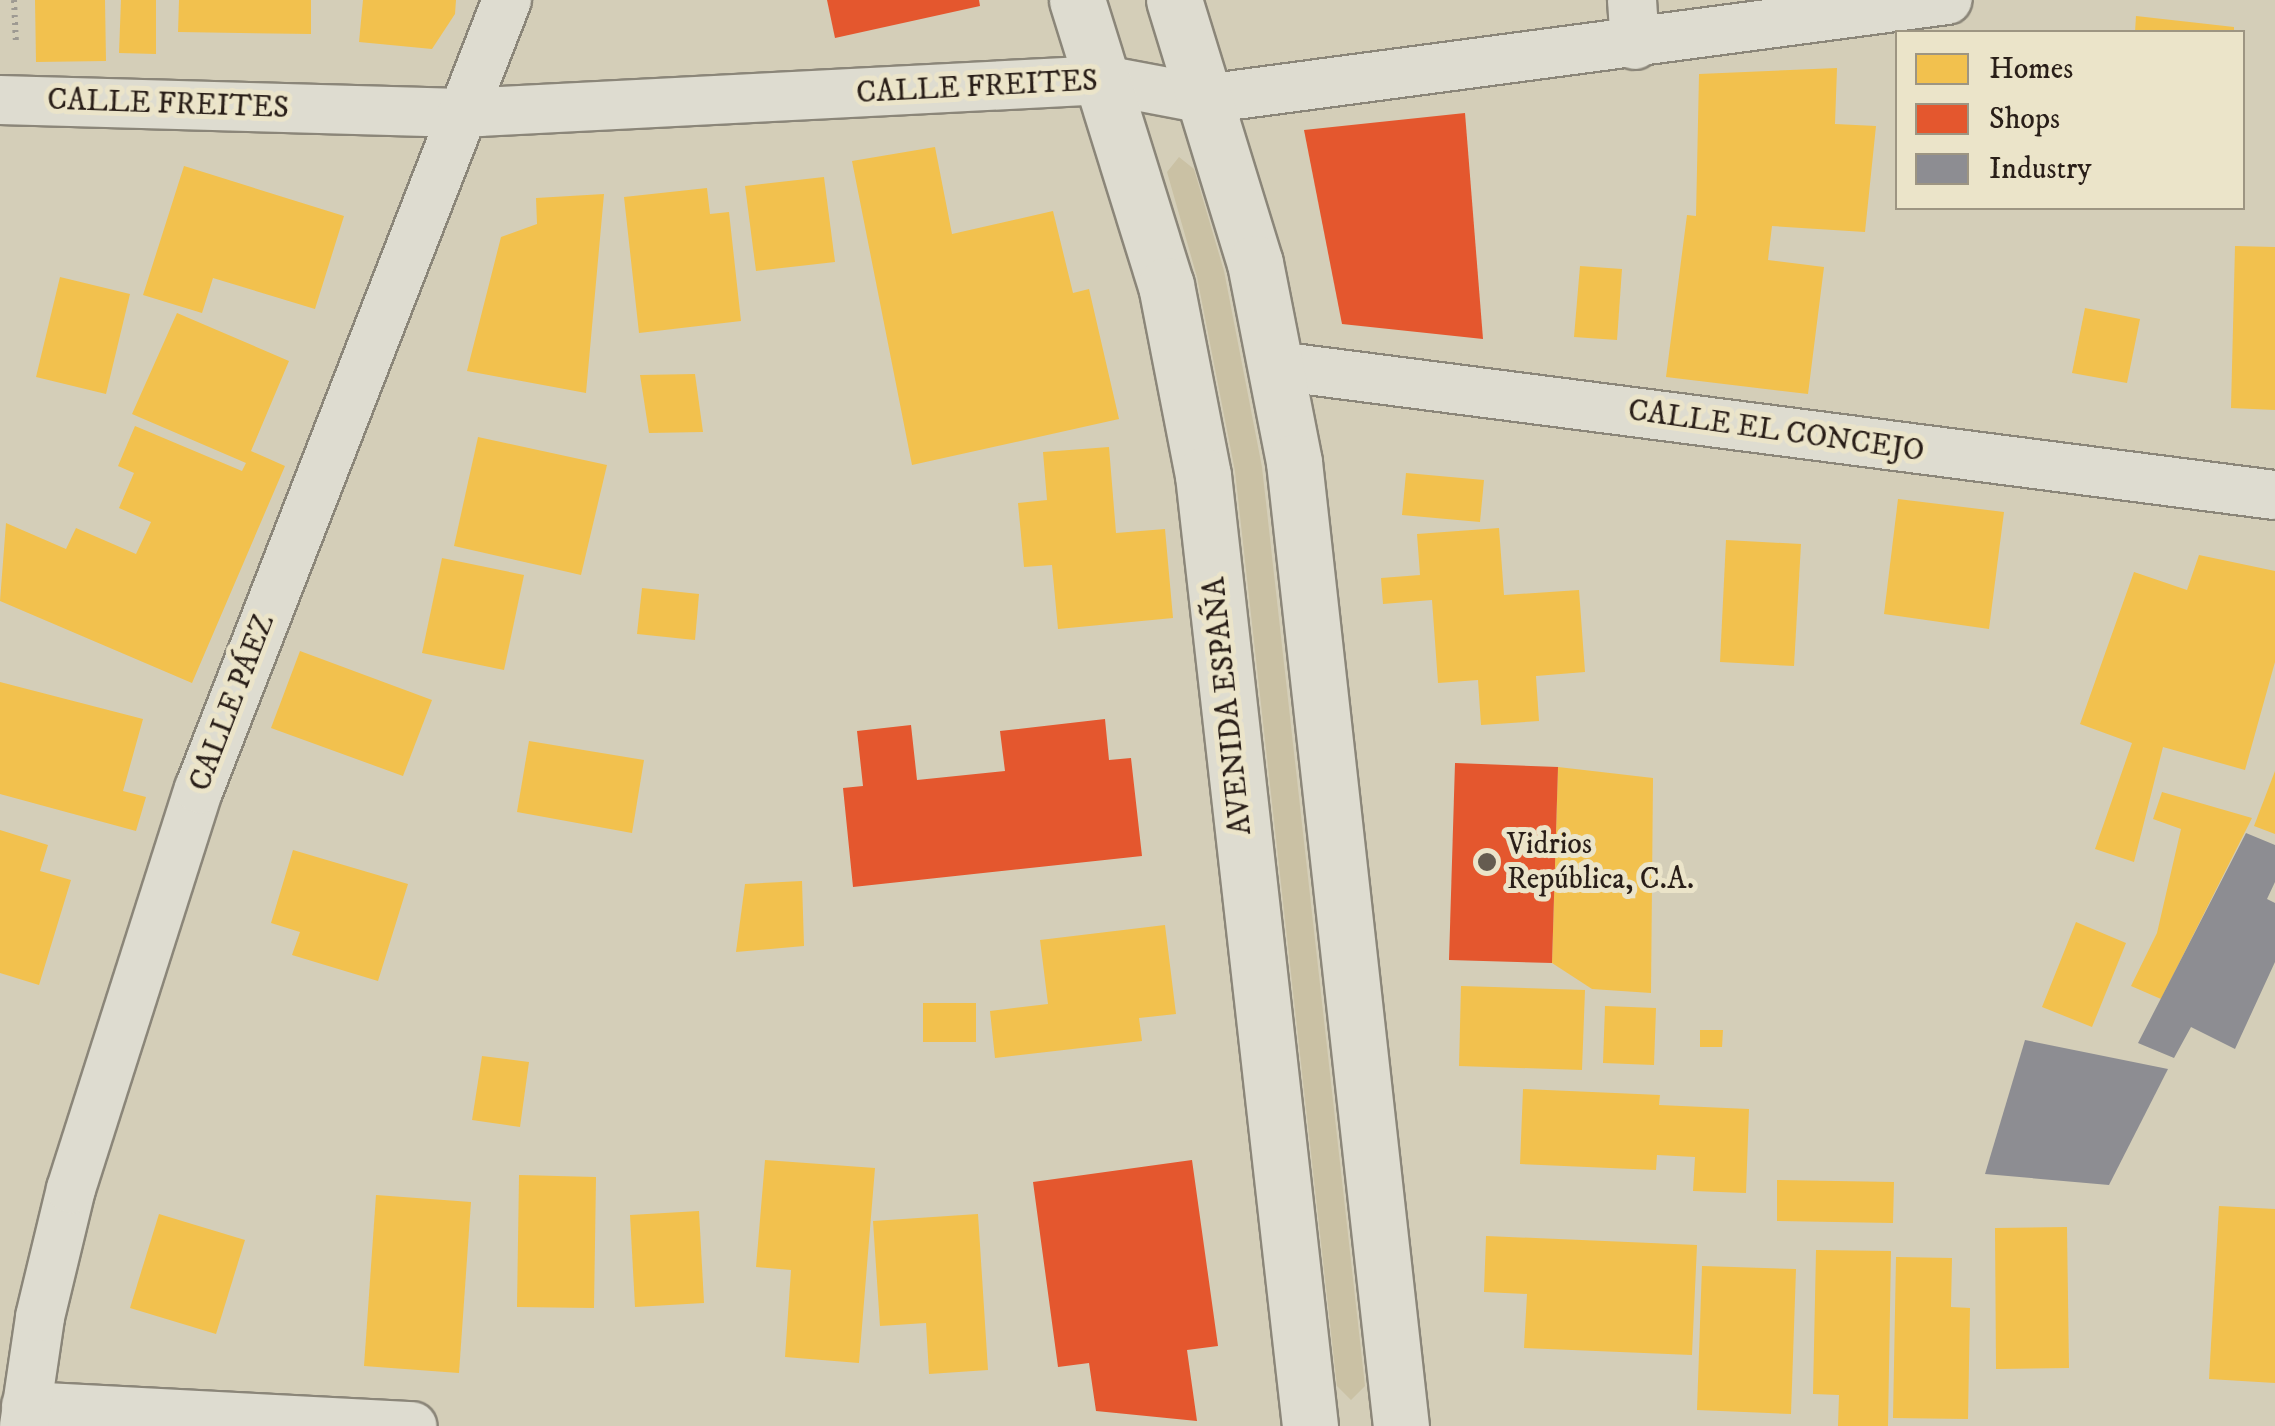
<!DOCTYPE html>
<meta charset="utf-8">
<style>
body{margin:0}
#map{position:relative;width:2275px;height:1426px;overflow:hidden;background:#d4ceb8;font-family:"IM FELL DW Pica",serif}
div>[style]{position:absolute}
.green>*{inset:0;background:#cac1a4}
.homes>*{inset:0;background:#f2c14e}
.shops>*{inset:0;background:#e4572e}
.industry>*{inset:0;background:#8d8d92}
.path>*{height:6px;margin-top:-3px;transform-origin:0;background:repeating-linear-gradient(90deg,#9e9a92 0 2.5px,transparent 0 7.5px)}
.roads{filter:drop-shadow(2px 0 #8b8679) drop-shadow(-2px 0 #8b8679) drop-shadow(0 2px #8b8679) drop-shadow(0 -2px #8b8679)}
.minor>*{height:48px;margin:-24px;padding:0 24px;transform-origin:24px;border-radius:24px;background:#dedcd0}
.secondary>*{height:55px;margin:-27.5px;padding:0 27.5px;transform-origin:27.5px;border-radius:27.5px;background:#dedcd0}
.dots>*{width:28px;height:28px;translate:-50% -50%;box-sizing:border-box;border:5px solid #ebe4c9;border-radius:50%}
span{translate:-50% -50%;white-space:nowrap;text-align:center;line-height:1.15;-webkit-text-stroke:10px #ebe4c9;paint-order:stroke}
.street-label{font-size:30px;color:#291e18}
.poi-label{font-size:30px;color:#291e18}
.left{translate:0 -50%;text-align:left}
.legend{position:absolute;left:1895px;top:30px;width:350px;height:180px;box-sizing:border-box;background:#ebe4c9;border:2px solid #9d9582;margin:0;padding:12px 18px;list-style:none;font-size:30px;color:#291e18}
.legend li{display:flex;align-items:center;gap:20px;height:50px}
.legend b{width:50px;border:2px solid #9d9582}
</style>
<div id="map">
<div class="green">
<div style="clip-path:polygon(1179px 157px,1194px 169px,1224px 271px,1262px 467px,1365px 1386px,1351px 1400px,1337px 1386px,1235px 471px,1197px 277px,1167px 172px)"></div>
</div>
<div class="homes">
<div style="clip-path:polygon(35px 0,105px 0,106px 61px,36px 62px)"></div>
<div style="clip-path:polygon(121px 0,156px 0,156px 54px,119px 53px)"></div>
<div style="clip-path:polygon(179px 0,311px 0,311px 34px,178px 32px)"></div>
<div style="clip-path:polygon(363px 0,456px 0,455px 14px,432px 49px,359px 42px)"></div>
<div style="clip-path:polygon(2136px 16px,2234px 27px,2234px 32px,2135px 32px)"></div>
<div style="clip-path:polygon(1837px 68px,1835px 124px,1876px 126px,1865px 232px,1772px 226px,1768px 260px,1824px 267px,1808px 394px,1666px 377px,1687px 215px,1696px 216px,1699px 74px)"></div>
<div style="clip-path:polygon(935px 147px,952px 234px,1053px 211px,1073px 293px,1089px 289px,1119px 419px,912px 465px,852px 161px)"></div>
<div style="clip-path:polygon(184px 166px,344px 216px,315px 309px,213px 278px,202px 313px,143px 295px)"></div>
<div style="clip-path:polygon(824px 177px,835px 262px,756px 271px,745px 186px)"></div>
<div style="clip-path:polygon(707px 188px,710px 214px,729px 212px,741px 321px,639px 333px,624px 197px)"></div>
<div style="clip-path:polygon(604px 194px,586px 393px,467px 371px,501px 237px,537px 224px,536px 198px)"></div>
<div style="clip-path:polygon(2235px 246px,2275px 247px,2275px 410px,2231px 408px)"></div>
<div style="clip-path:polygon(1580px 266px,1622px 269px,1617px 340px,1574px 337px)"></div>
<div style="clip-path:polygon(60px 277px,130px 294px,106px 394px,36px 377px)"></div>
<div style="clip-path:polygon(2085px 308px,2140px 319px,2127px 383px,2072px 373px)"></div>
<div style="clip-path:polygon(177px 313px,289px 361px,251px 451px,285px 466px,192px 683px,0 601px,6px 523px,66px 549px,76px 528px,136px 554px,151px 522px,119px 508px,134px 473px,118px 466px,135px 426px,242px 471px,246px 463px,132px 414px)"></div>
<div style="clip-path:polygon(695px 374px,703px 432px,649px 433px,640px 375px)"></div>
<div style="clip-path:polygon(478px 437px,607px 465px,581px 575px,454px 546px)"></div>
<div style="clip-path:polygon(1109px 447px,1116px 533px,1165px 529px,1173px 618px,1058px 629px,1052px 565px,1024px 567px,1018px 503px,1047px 500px,1043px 452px)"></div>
<div style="clip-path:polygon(1406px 473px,1484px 480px,1480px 522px,1402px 515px)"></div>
<div style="clip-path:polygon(1898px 499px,2004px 512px,1989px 629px,1884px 614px)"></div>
<div style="clip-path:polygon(1499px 528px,1504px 595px,1579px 590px,1585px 672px,1536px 676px,1539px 721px,1481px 725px,1478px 680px,1438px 683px,1432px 600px,1383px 604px,1381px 578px,1420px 575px,1417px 534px)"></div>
<div style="clip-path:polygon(1726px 540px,1801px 544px,1794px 666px,1720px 662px)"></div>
<div style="clip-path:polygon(2199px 555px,2275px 571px,2275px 662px,2245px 770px,2163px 747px,2134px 862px,2095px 849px,2132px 743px,2080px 724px,2134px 572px,2187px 590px)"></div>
<div style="clip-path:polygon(442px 558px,524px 575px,504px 670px,422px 653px)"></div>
<div style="clip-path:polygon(642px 588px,699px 594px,695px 640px,637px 634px)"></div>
<div style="clip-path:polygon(300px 651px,432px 700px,403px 776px,271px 728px)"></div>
<div style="clip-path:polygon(0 682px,143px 719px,123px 791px,146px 797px,136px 831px,0 794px)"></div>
<div style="clip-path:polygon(529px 741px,644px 760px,632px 833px,517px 812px)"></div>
<div style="clip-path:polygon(1558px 767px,1653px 778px,1651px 993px,1592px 989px,1552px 963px)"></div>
<div style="clip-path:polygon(2275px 771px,2275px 834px,2254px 826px)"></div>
<div style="clip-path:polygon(2162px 792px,2252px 818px,2161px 999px,2131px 986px,2157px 933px,2181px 829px,2153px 819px)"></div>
<div style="clip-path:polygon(0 830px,48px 845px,40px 871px,71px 880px,39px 985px,0 973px)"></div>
<div style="clip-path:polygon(293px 850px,408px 884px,378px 981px,292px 955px,300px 932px,271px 923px)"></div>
<div style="clip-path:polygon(802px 881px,804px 946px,736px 952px,745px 884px)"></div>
<div style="clip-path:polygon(2076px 922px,2126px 943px,2092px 1027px,2042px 1007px)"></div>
<div style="clip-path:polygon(1165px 925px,1176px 1014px,1139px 1018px,1142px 1041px,995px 1058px,990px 1011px,1048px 1004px,1040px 940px)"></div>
<div style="clip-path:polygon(1461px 986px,1585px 990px,1582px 1070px,1459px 1066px)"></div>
<div style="clip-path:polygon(923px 1003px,976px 1003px,976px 1042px,923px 1042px)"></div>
<div style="clip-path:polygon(1605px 1006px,1656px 1008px,1654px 1065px,1603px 1063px)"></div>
<div style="clip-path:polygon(1700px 1030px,1723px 1030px,1722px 1047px,1700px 1047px)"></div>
<div style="clip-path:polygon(482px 1056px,529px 1062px,520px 1127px,472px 1120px)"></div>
<div style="clip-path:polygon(1523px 1089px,1660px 1095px,1659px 1105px,1749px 1109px,1746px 1193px,1693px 1191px,1695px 1157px,1657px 1155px,1656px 1170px,1520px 1164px)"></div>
<div style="clip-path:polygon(765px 1160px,875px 1168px,859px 1363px,785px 1357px,791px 1270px,756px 1267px)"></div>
<div style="clip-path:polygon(519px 1175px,596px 1177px,594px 1308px,517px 1307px)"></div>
<div style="clip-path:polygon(1777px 1180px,1894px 1182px,1893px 1223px,1777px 1221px)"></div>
<div style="clip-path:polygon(376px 1195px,471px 1202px,459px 1373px,364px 1366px)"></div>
<div style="clip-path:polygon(2219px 1206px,2275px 1209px,2275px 1383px,2209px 1379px)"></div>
<div style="clip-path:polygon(699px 1211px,704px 1303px,635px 1307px,630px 1215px)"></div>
<div style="clip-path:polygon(159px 1214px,245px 1240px,216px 1334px,130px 1308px)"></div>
<div style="clip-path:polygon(978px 1214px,988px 1370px,929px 1374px,926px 1323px,880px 1326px,873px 1221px)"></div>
<div style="clip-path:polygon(2067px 1227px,2069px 1368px,1996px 1369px,1995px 1228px)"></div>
<div style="clip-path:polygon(1486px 1236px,1697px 1245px,1692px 1355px,1524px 1348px,1527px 1294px,1484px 1292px)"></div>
<div style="clip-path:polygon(1816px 1250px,1891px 1251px,1888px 1426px,1838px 1426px,1839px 1395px,1813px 1394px)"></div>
<div style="clip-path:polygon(1896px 1257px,1952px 1258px,1951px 1307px,1970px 1308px,1968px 1419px,1893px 1418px)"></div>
<div style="clip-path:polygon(1702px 1266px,1796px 1269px,1791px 1414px,1697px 1410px)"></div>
</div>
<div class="shops">
<div style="clip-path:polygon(827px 0,979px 0,980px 6px,835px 38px)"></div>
<div style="clip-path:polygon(1465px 113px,1483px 339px,1342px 324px,1304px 130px)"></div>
<div style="clip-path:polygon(1105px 719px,1109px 760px,1131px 758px,1142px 856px,853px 887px,843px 788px,863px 786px,857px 731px,911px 725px,917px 780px,1005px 771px,1000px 731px)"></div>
<div style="clip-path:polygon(1455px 763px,1558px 767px,1552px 963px,1449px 960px)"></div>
<div style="clip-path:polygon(1192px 1160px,1218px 1346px,1187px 1350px,1197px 1421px,1096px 1411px,1089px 1363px,1058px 1367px,1033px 1182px)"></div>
</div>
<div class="industry">
<div style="clip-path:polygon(2246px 833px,2275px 845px,2275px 882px,2267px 899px,2275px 903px,2275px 962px,2235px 1049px,2191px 1027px,2174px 1058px,2138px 1043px)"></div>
<div style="clip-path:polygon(2025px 1040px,2168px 1069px,2109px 1185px,1985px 1174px)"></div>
</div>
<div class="path">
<div style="left:14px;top:0;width:44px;rotate:87.4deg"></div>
</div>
<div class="roads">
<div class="minor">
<div style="left:1632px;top:0;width:45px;rotate:86.2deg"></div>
<div style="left:0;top:100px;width:462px;rotate:1.6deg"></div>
<div style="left:462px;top:113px;width:643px;rotate:-2.94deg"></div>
<div style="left:1104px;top:80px;width:103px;rotate:10.7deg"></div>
<div style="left:1205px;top:99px;width:749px;rotate:-7.6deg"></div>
<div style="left:1277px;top:366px;width:1006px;rotate:7.37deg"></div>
<div style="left:26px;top:1406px;width:387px;rotate:3deg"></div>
<div style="left:24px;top:1426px;width:110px;rotate:-81.6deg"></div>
<div style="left:40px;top:1317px;width:132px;rotate:-76.4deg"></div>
<div style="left:71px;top:1189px;width:420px;rotate:-72.3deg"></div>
<div style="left:199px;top:789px;width:847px;rotate:-68.68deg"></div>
</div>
<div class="secondary">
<div style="left:1077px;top:0;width:299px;rotate:72.7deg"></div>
<div style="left:1166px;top:285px;width:194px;rotate:79deg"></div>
<div style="left:1203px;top:475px;width:957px;rotate:83.58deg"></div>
<div style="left:1174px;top:0;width:275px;rotate:72.9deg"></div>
<div style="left:1255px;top:263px;width:203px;rotate:78.9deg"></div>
<div style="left:1294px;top:462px;width:970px;rotate:83.67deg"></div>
</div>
</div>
<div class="dots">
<div style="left:1487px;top:862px;background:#655c50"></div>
</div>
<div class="street-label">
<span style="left:977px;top:88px;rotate:-3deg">CALLE FREITES</span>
<span style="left:168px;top:105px;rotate:2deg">CALLE FREITES</span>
<span style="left:1776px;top:432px;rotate:8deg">CALLE EL CONCEJO</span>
<span style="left:233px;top:703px;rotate:-69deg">CALLE PÁEZ</span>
<span style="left:1229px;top:706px;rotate:-96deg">AVENIDA ESPAÑA</span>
</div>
<div class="poi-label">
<span class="left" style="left:1507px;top:862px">Vidrios<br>República, C.A.</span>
</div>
<ul class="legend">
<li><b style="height:28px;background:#f2c14e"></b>Homes</li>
<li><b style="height:28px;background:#e4572e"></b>Shops</li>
<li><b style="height:28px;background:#8d8d92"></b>Industry</li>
</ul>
</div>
